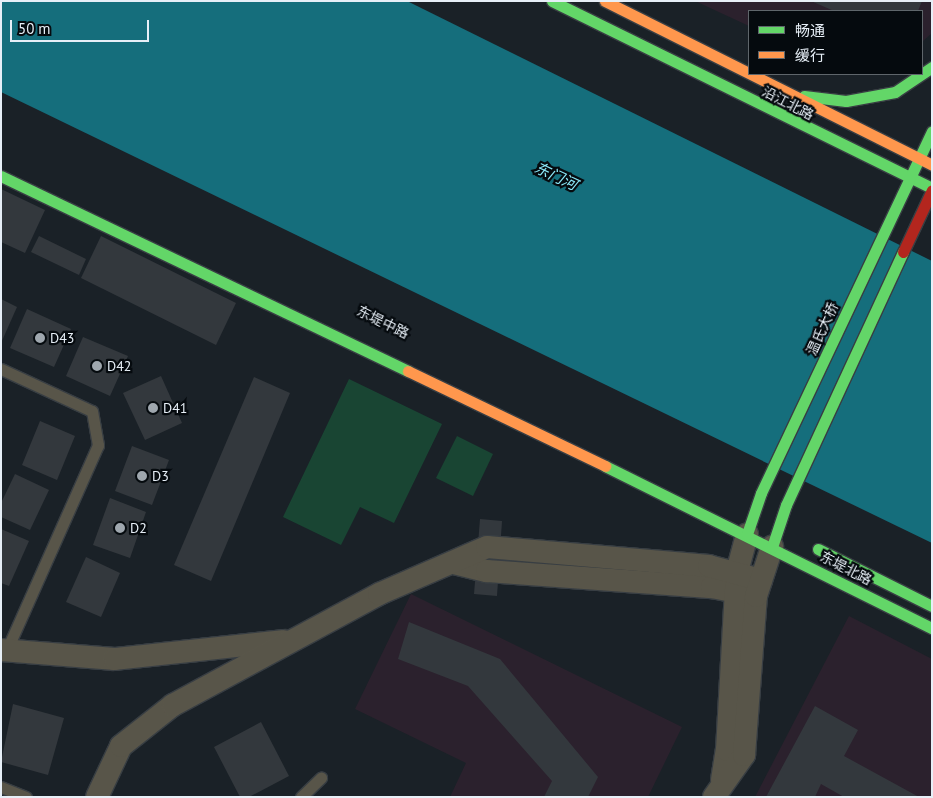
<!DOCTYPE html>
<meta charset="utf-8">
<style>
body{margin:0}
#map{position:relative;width:933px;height:798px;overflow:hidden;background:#1a2127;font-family:"PT Sans","Noto Sans SC",sans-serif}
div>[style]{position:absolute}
.commercial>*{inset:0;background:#2b212d}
.green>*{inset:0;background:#194533}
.water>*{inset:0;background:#156e7c}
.building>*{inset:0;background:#33383d}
.roads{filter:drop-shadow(1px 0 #383e43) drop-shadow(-1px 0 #383e43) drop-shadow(0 1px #383e43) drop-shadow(0 -1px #383e43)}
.lane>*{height:11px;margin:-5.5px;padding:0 5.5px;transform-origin:5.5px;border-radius:5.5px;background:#585549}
.street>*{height:22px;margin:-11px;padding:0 11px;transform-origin:11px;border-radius:11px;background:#585549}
.fast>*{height:11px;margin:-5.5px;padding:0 5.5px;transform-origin:5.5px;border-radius:5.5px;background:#63d668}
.slow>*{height:11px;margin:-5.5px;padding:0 5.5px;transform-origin:5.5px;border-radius:5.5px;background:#ff974d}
.jam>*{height:11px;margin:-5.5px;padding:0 5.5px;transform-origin:5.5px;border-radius:5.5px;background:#b3261e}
.dots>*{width:14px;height:14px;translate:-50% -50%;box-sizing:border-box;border:2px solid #050a0e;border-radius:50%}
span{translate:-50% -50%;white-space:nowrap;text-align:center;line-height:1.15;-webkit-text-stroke:4.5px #050a0e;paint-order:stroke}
.street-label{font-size:14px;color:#e7eff7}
.poi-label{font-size:14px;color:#e7eff7}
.left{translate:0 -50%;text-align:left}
.water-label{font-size:15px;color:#8ceafa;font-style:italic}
.frame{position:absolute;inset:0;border:2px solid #e7eff7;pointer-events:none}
.legend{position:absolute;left:748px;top:10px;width:175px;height:65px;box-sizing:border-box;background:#050a0e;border:1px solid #5f666b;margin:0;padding:6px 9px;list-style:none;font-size:15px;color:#e7eff7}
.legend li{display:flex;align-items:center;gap:10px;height:25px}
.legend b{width:25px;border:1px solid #5f666b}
.scale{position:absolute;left:10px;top:20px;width:139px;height:22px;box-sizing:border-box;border:2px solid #e7eff7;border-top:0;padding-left:6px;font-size:15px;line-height:18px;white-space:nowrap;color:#e7eff7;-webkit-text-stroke:4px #050a0e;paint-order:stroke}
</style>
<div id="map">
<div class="commercial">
<div style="clip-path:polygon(695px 1px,932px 1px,932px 33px,922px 42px,922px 11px,749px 11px,749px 26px)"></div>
<div style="clip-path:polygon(411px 594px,682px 727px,648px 797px,450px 797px,466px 763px,355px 709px)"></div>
<div style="clip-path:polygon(849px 616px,932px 659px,932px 797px,755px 797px)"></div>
</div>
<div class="green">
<div style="clip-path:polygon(349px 379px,442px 424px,394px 523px,360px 507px,341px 545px,283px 517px)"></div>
<div style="clip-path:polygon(457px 436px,493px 454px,473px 496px,436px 478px)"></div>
</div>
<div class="water">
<div style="clip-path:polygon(1px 1px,407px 1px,932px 261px,932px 543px,1px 92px)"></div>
</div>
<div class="building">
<div style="clip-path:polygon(811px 1px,922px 1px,918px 11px,834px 11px)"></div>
<div style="clip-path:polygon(1px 189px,45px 210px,25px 253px,1px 242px)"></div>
<div style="clip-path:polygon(39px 236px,86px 259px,79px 275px,31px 252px)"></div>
<div style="clip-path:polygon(101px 236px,236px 303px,216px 345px,81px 278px)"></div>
<div style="clip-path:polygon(1px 299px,17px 307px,1px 343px)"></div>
<div style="clip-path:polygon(27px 309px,71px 329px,54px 367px,10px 348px)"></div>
<div style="clip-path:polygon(83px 337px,128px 356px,110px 396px,66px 376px)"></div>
<div style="clip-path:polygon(161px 376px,182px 423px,145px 440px,123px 393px)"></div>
<div style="clip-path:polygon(254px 377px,290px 393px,211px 581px,174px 565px)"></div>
<div style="clip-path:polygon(40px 421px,75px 436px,57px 480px,22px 465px)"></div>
<div style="clip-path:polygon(132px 446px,169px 460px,152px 505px,115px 491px)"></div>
<div style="clip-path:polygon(15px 474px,49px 490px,30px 530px,1px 517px,1px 503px)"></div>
<div style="clip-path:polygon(110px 498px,146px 512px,130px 558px,93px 545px)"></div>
<div style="clip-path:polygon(480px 519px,502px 521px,497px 596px,474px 594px)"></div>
<div style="clip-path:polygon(1px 529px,29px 541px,9px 586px,1px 583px)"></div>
<div style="clip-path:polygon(86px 557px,120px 573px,101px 617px,66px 602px)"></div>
<div style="clip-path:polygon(409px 622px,500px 659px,598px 777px,588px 797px,544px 797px,552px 781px,468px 686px,398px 659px)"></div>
<div style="clip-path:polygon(13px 704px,64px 718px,48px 775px,1px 762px)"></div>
<div style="clip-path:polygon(815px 706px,858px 730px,844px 756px,919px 797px,844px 797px,821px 784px,815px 797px,766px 797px)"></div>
<div style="clip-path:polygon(261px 722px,289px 776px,249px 797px,240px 797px,214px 747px)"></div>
</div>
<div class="roads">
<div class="lane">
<div style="left:1px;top:369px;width:100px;rotate:24.8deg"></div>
<div style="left:92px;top:411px;width:35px;rotate:80deg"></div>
<div style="left:98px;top:445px;width:227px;rotate:114deg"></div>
<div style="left:1px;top:787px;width:27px;rotate:22deg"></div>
<div style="left:301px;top:797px;width:28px;rotate:-44deg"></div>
</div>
<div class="street">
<div style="left:454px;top:563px;width:34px;rotate:14deg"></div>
<div style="left:487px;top:571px;width:226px;rotate:4.1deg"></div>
<div style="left:712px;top:587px;width:45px;rotate:11.6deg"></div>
<div style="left:1px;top:650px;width:114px;rotate:4.5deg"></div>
<div style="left:115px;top:659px;width:169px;rotate:-6.1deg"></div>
<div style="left:722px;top:780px;width:30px;rotate:-81deg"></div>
<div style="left:727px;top:750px;width:178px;rotate:-86.8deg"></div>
<div style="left:737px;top:572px;width:39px;rotate:-75deg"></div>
<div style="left:97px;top:797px;width:56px;rotate:-64.8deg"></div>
<div style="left:121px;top:746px;width:66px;rotate:-38.3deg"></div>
<div style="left:173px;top:705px;width:234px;rotate:-28.3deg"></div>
<div style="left:379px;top:594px;width:118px;rotate:-23.5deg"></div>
<div style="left:487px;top:547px;width:223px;rotate:4.9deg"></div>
<div style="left:709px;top:566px;width:54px;rotate:15.1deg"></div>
<div style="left:714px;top:797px;width:52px;rotate:-54.5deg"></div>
<div style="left:744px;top:755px;width:159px;rotate:-85.7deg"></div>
<div style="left:756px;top:596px;width:52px;rotate:-71.9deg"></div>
</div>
<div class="fast">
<div style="left:552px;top:1px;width:424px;rotate:26.2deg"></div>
<div style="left:804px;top:96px;width:42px;rotate:6.8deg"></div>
<div style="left:846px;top:101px;width:50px;rotate:-10.4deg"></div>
<div style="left:895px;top:92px;width:45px;rotate:-34deg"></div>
<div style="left:1px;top:176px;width:451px;rotate:25.6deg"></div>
<div style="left:605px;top:466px;width:365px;rotate:26.4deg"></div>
<div style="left:747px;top:534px;width:43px;rotate:-71.1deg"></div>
<div style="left:761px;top:493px;width:400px;rotate:-64.7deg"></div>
<div style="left:772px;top:547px;width:44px;rotate:-71.6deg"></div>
<div style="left:786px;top:505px;width:279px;rotate:-65.2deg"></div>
<div style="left:818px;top:549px;width:127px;rotate:26.6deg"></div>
</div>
<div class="slow">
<div style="left:605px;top:1px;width:366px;rotate:26.6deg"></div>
<div style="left:408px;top:371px;width:219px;rotate:25.7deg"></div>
</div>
<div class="jam">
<div style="left:903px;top:252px;width:68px;rotate:-64.9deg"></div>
</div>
</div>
<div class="dots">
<div style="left:40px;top:338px;background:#9fa7ae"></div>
<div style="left:97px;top:366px;background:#9fa7ae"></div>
<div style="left:153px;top:408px;background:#9fa7ae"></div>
<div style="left:142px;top:476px;background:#9fa7ae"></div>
<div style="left:120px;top:528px;background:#9fa7ae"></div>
</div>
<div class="street-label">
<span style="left:788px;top:103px;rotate:27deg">沿江北路</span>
<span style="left:383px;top:322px;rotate:26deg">东堤中路</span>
<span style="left:822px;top:329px;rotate:-65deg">温氏大桥</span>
<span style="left:846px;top:568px;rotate:27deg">东堤北路</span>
</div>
<div class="poi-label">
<span class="left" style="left:50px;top:338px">D43</span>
<span class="left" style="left:107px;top:366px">D42</span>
<span class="left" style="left:163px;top:408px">D41</span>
<span class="left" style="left:152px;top:476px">D3</span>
<span class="left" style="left:130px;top:528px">D2</span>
</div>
<div class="water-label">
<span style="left:556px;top:176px;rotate:25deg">东门河</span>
</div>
<div class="frame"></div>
<ul class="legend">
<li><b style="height:6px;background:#63d668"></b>畅通</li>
<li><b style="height:6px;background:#ff974d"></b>缓行</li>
</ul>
<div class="scale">50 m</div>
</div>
